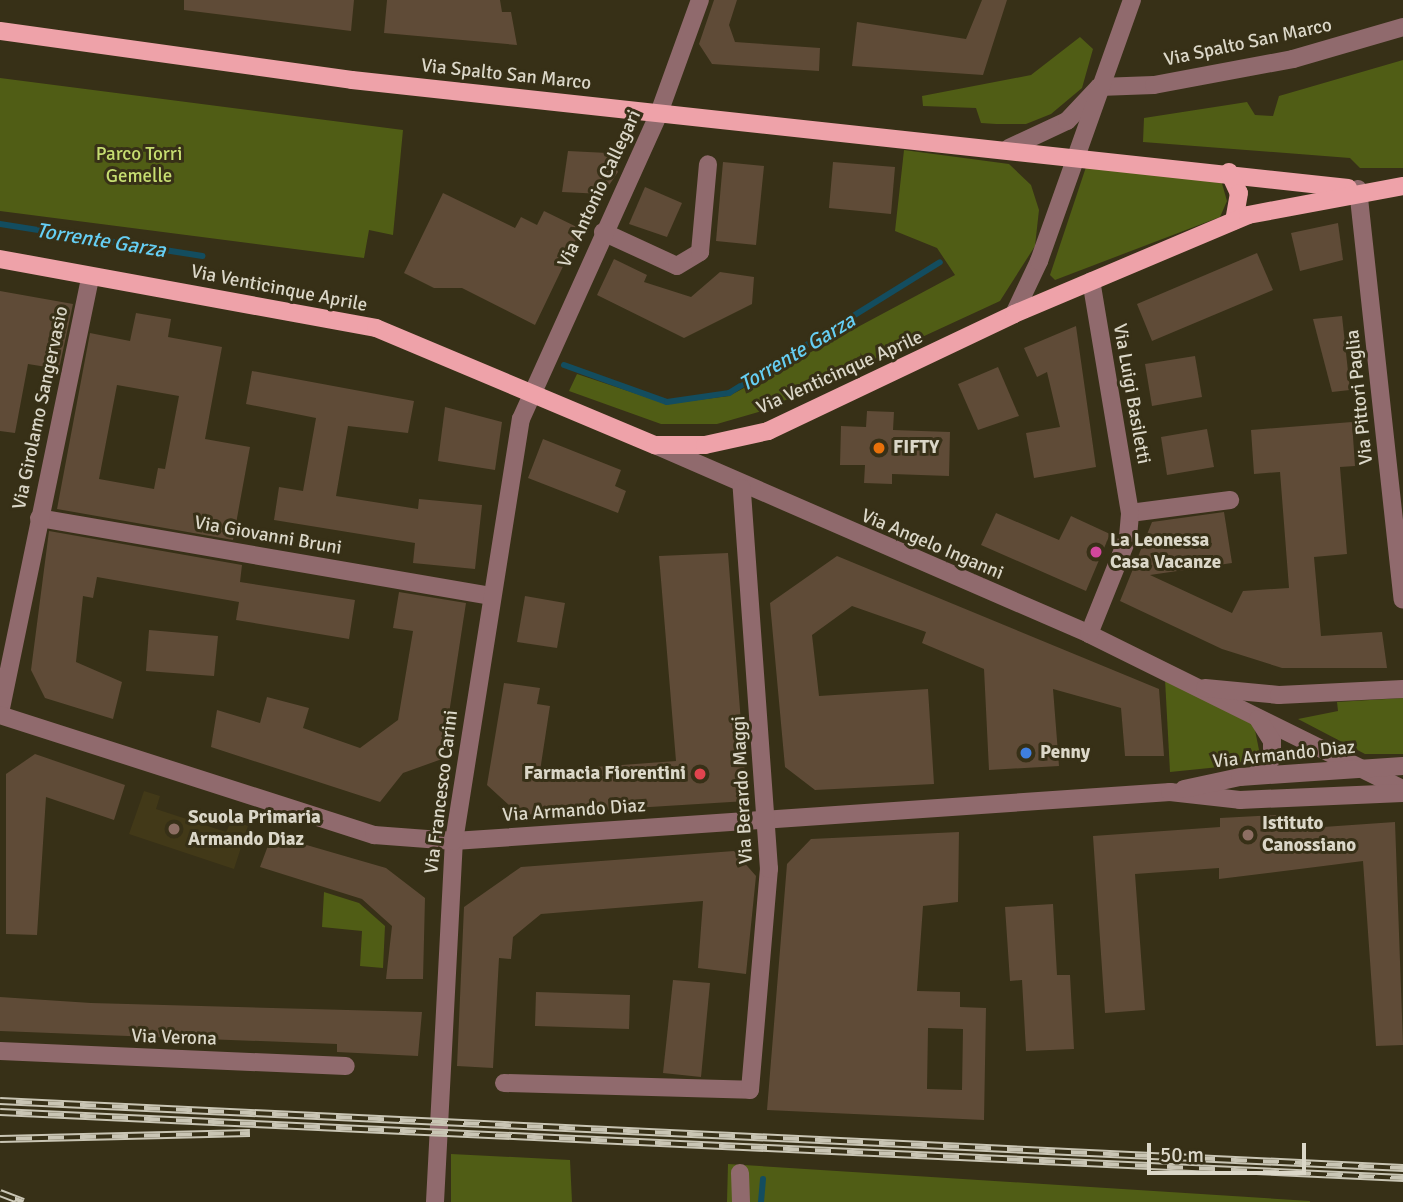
<!DOCTYPE html>
<style>
body{margin:0}
#map{position:relative;width:1403px;height:1202px;overflow:hidden;background:#373017;font-family:Signika,sans-serif}
div>[style]{position:absolute}
.built>*{inset:0;background:#423918}
.green>*{inset:0;background:#505d15}
.stream>*{height:6px;margin:-3px;padding:0 3px;transform-origin:3px;border-radius:3px;background:#134d5f}
.building>*{inset:0;background:#5f4b37}
.minor>*{height:18px;margin:-9px;padding:0 9px;transform-origin:9px;border-radius:9px;background:#906a6d}
.major>*{height:18px;margin:-9px;padding:0 9px;transform-origin:9px;border-radius:9px;background:#eea2a9}
.rail>*{height:8px;margin-top:-4px;transform-origin:0;background:repeating-linear-gradient(90deg,#373017 0 16px,#c9c5b4 0 32px);box-sizing:border-box;border-block:2px solid #c9c5b4}
.dots>*{width:19px;height:19px;translate:-50% -50%;box-sizing:border-box;border:4px solid #373017;border-radius:50%}
span{translate:-50% -50%;white-space:nowrap;text-align:center;line-height:1.15;-webkit-text-stroke:6px #373017;paint-order:stroke}
.street-label{font-size:19px;color:#dbd7c8}
.park-label{font-size:19px;color:#c6dd71}
.poi-label{font-size:19px;color:#dbd7c8;font-weight:700}
.left{translate:0 -50%;text-align:left}
.right{translate:-100% -50%;text-align:right}
.water-label{font-size:21px;color:#66cff4;font-style:italic}
.scale{position:absolute;left:1147px;top:1143px;width:159px;height:32px;box-sizing:border-box;border:4px solid #dbd7c8;border-top:0;padding-left:9px;font-size:21px;line-height:24px;white-space:nowrap;color:#dbd7c8;-webkit-text-stroke:5px #373017;paint-order:stroke}
</style>
<div id="map">
<div class="built">
<div style="clip-path:polygon(144px 791px,160px 796px,156px 809px,226px 832px,232px 820px,248px 826px,234px 869px,129px 834px)"></div>
</div>
<div class="green">
<div style="clip-path:polygon(1080px 37px,1093px 49px,1082px 88px,1051px 114px,1026px 124px,996px 124px,981px 123px,976px 108px,923px 106px,922px 96px,1031px 75px)"></div>
<div style="clip-path:polygon(1403px 60px,1403px 168px,1360px 168px,1350px 158px,1143px 142px,1144px 118px,1247px 102px,1255px 115px,1273px 116px,1279px 96px)"></div>
<div style="clip-path:polygon(0 78px,403px 130px,393px 235px,369px 230px,364px 258px,0 211px)"></div>
<div style="clip-path:polygon(904px 150px,1009px 164px,1031px 185px,1039px 210px,1035px 246px,1000px 301px,762px 411px,717px 424px,661px 424px,569px 391px,577px 374px,667px 404px,729px 396px,955px 275px,937px 248px,895px 231px)"></div>
<div style="clip-path:polygon(1086px 167px,1221px 180px,1227px 201px,1220px 217px,1055px 280px,1050px 275px)"></div>
<div style="clip-path:polygon(1165px 679px,1254px 725px,1260px 755px,1249px 764px,1170px 772px)"></div>
<div style="clip-path:polygon(1403px 698px,1403px 754px,1365px 754px,1298px 719px,1338px 711px,1337px 702px)"></div>
<div style="clip-path:polygon(324px 892px,359px 903px,385px 926px,383px 968px,360px 966px,362px 931px,322px 927px)"></div>
<div style="clip-path:polygon(451px 1154px,570px 1160px,572px 1202px,451px 1202px)"></div>
<div style="clip-path:polygon(728px 1164px,1310px 1201px,1310px 1202px,727px 1202px)"></div>
</div>
<div class="stream">
<div style="left:0;top:224px;width:205px;rotate:9deg"></div>
<div style="left:564px;top:365px;width:109px;rotate:19.8deg"></div>
<div style="left:667px;top:402px;width:63px;rotate:-8.3deg"></div>
<div style="left:729px;top:393px;width:248px;rotate:-31.8deg"></div>
<div style="left:761px;top:1202px;width:23px;rotate:-85deg"></div>
</div>
<div class="building">
<div style="clip-path:polygon(184px 0,354px 0,351px 31px,184px 10px)"></div>
<div style="clip-path:polygon(387px 0,500px 0,502px 12px,511px 12px,517px 45px,384px 33px)"></div>
<div style="clip-path:polygon(714px 0,737px 0,729px 25px,735px 42px,820px 48px,819px 71px,712px 64px,699px 44px)"></div>
<div style="clip-path:polygon(982px 0,1007px 0,983px 75px,852px 66px,857px 22px,966px 39px)"></div>
<div style="clip-path:polygon(568px 151px,608px 153px,618px 172px,603px 194px,562px 192px)"></div>
<div style="clip-path:polygon(723px 162px,764px 166px,756px 245px,716px 241px)"></div>
<div style="clip-path:polygon(833px 162px,895px 167px,891px 214px,829px 208px)"></div>
<div style="clip-path:polygon(645px 187px,682px 203px,667px 237px,629px 224px)"></div>
<div style="clip-path:polygon(443px 193px,515px 228px,521px 217px,537px 225px,544px 211px,581px 229px,535px 325px,462px 288px,434px 288px,404px 273px)"></div>
<div style="clip-path:polygon(1338px 223px,1343px 260px,1300px 271px,1291px 233px)"></div>
<div style="clip-path:polygon(1257px 253px,1273px 290px,1152px 341px,1137px 304px)"></div>
<div style="clip-path:polygon(614px 259px,647px 275px,644px 282px,691px 297px,720px 272px,754px 277px,752px 304px,684px 338px,597px 295px)"></div>
<div style="clip-path:polygon(0 291px,73px 304px,59px 369px,28px 364px,15px 433px,0 431px)"></div>
<div style="clip-path:polygon(evenodd,136px 313px,171px 319px,168px 337px,222px 347px,205px 439px,250px 447px,233px 540px,57px 509px,90px 333px,130px 341px,136px 313px,117px 385px,179px 396px,165px 469px,158px 468px,154px 489px,99px 479px,117px 385px)"></div>
<div style="clip-path:polygon(1342px 316px,1350px 390px,1332px 392px,1313px 319px)"></div>
<div style="clip-path:polygon(1076px 326px,1096px 467px,1034px 478px,1026px 433px,1060px 427px,1047px 372px,1037px 377px,1024px 348px)"></div>
<div style="clip-path:polygon(1195px 356px,1202px 397px,1152px 406px,1145px 364px)"></div>
<div style="clip-path:polygon(998px 367px,1019px 416px,978px 430px,958px 384px)"></div>
<div style="clip-path:polygon(252px 371px,414px 401px,408px 433px,348px 426px,336px 496px,418px 509px,419px 499px,482px 505px,475px 569px,413px 563px,415px 543px,274px 520px,279px 487px,303px 491px,316px 418px,246px 404px)"></div>
<div style="clip-path:polygon(445px 407px,502px 422px,495px 470px,438px 461px)"></div>
<div style="clip-path:polygon(867px 411px,894px 412px,893px 430px,950px 432px,949px 476px,892px 474px,892px 484px,864px 483px,865px 465px,840px 465px,841px 426px,866px 427px)"></div>
<div style="clip-path:polygon(1352px 422px,1355px 466px,1340px 467px,1347px 554px,1314px 557px,1321px 636px,1382px 632px,1387px 668px,1282px 668px,1222px 649px,1120px 601px,1152px 522px,1224px 512px,1232px 563px,1150px 575px,1232px 613px,1243px 591px,1289px 588px,1280px 472px,1254px 474px,1251px 430px)"></div>
<div style="clip-path:polygon(1207px 429px,1214px 467px,1167px 475px,1161px 437px)"></div>
<div style="clip-path:polygon(543px 439px,621px 470px,615px 486px,626px 491px,618px 513px,528px 478px)"></div>
<div style="clip-path:polygon(996px 513px,1059px 540px,1071px 516px,1110px 534px,1086px 591px,981px 545px)"></div>
<div style="clip-path:polygon(49px 531px,242px 565px,240px 582px,355px 600px,349px 639px,236px 620px,239px 602px,97px 577px,93px 598px,83px 596px,76px 662px,122px 682px,113px 719px,45px 698px,31px 670px)"></div>
<div style="clip-path:polygon(728px 553px,747px 801px,520px 815px,487px 785px,504px 683px,540px 688px,537px 704px,550px 706px,540px 771px,676px 761px,659px 556px)"></div>
<div style="clip-path:polygon(837px 556px,1159px 689px,1164px 756px,1125px 756px,1121px 708px,1053px 689px,1059px 766px,989px 770px,984px 669px,922px 643px,926px 632px,852px 606px,812px 635px,819px 696px,928px 689px,934px 784px,815px 790px,785px 767px,770px 603px)"></div>
<div style="clip-path:polygon(399px 592px,466px 603px,442px 759px,403px 773px,380px 802px,211px 747px,217px 710px,260px 723px,267px 697px,309px 708px,303px 728px,360px 748px,398px 720px,413px 631px,393px 628px)"></div>
<div style="clip-path:polygon(525px 596px,565px 603px,557px 648px,517px 642px)"></div>
<div style="clip-path:polygon(149px 630px,218px 636px,214px 676px,146px 671px)"></div>
<div style="clip-path:polygon(35px 754px,125px 785px,114px 820px,46px 797px,37px 935px,6px 934px,6px 774px)"></div>
<div style="clip-path:polygon(1279px 815px,1280px 830px,1395px 822px,1403px 1045px,1376px 1046px,1363px 861px,1219px 879px,1219px 868px,1135px 874px,1145px 1010px,1105px 1013px,1093px 836px,1220px 827px,1220px 818px)"></div>
<div style="clip-path:polygon(evenodd,959px 832px,958px 902px,923px 906px,917px 991px,960px 992px,960px 1007px,986px 1008px,984px 1120px,767px 1110px,787px 864px,811px 839px,959px 832px,928px 1028px,963px 1029px,962px 1090px,927px 1089px,928px 1028px)"></div>
<div style="clip-path:polygon(272px 835px,386px 868px,425px 898px,423px 979px,386px 979px,392px 926px,362px 899px,260px 867px)"></div>
<div style="clip-path:polygon(734px 851px,756px 876px,746px 974px,698px 968px,703px 901px,541px 914px,513px 937px,511px 959px,499px 958px,493px 1068px,457px 1066px,464px 907px,521px 867px)"></div>
<div style="clip-path:polygon(1053px 904px,1057px 975px,1070px 975px,1074px 1049px,1026px 1051px,1022px 980px,1010px 981px,1005px 907px)"></div>
<div style="clip-path:polygon(673px 980px,710px 983px,701px 1077px,663px 1073px)"></div>
<div style="clip-path:polygon(536px 992px,630px 995px,629px 1029px,535px 1026px)"></div>
<div style="clip-path:polygon(0 997px,91px 1003px,422px 1012px,418px 1056px,337px 1052px,337px 1044px,0 1031px)"></div>
</div>
<div class="minor">
<div style="left:1009px;top:148px;width:64px;rotate:-25deg"></div>
<div style="left:1067px;top:121px;width:47px;rotate:-46.7deg"></div>
<div style="left:1099px;top:87px;width:55px;rotate:-2.1deg"></div>
<div style="left:1154px;top:85px;width:141px;rotate:-10.6deg"></div>
<div style="left:1293px;top:59px;width:115px;rotate:-16.2deg"></div>
<div style="left:1358px;top:189px;width:413px;rotate:83.8deg"></div>
<div style="left:603px;top:232px;width:81px;rotate:24.7deg"></div>
<div style="left:677px;top:266px;width:27px;rotate:-31deg"></div>
<div style="left:700px;top:252px;width:88px;rotate:-84.8deg"></div>
<div style="left:1014px;top:314px;width:59px;rotate:-64.7deg"></div>
<div style="left:1039px;top:261px;width:277px;rotate:-70.4deg"></div>
<div style="left:655px;top:445px;width:473px;rotate:23.5deg"></div>
<div style="left:1089px;top:634px;width:350px;rotate:26.3deg"></div>
<div style="left:1130px;top:513px;width:101px;rotate:-7.4deg"></div>
<div style="left:39px;top:518px;width:458px;rotate:9.8deg"></div>
<div style="left:1089px;top:634px;width:105px;rotate:-68.1deg"></div>
<div style="left:1128px;top:537px;width:24px;rotate:-85deg"></div>
<div style="left:1130px;top:513px;width:235px;rotate:-99.5deg"></div>
<div style="left:1205px;top:688px;width:74px;rotate:5.4deg"></div>
<div style="left:1279px;top:695px;width:124px;rotate:-2.8deg"></div>
<div style="left:0;top:713px;width:445px;rotate:-78.3deg"></div>
<div style="left:0;top:715px;width:393px;rotate:17.8deg"></div>
<div style="left:374px;top:835px;width:80px;rotate:4.3deg"></div>
<div style="left:454px;top:841px;width:718px;rotate:-3.91deg"></div>
<div style="left:1170px;top:792px;width:70px;rotate:6.5deg"></div>
<div style="left:1240px;top:800px;width:163px;rotate:-2.5deg"></div>
<div style="left:1255px;top:775px;width:24px;rotate:-45deg"></div>
<div style="left:1272px;top:758px;width:17px;rotate:-90deg"></div>
<div style="left:1272px;top:741px;width:26px;rotate:-122deg"></div>
<div style="left:1184px;top:789px;width:57px;rotate:-12.1deg"></div>
<div style="left:1240px;top:777px;width:163px;rotate:-3.9deg"></div>
<div style="left:0;top:1051px;width:346px;rotate:2.5deg"></div>
<div style="left:504px;top:1083px;width:246px;rotate:1.6deg"></div>
<div style="left:750px;top:1090px;width:222px;rotate:-85.1deg"></div>
<div style="left:769px;top:869px;width:382px;rotate:-94.1deg"></div>
<div style="left:740px;top:1173px;width:29px;rotate:88deg"></div>
<div style="left:435px;top:1202px;width:361px;rotate:-87deg"></div>
<div style="left:454px;top:841px;width:427px;rotate:-81deg"></div>
<div style="left:521px;top:419px;width:336px;rotate:-65.7deg"></div>
<div style="left:659px;top:113px;width:120px;rotate:-70.1deg"></div>
</div>
<div class="major">
<div style="left:0;top:31px;width:355px;rotate:7.9deg"></div>
<div style="left:352px;top:80px;width:1002px;rotate:6.19deg"></div>
<div style="left:1229px;top:172px;width:23px;rotate:65deg"></div>
<div style="left:1239px;top:193px;width:28px;rotate:100deg"></div>
<div style="left:0;top:259px;width:382px;rotate:10.4deg"></div>
<div style="left:376px;top:328px;width:303px;rotate:22.8deg"></div>
<div style="left:655px;top:445px;width:50px"></div>
<div style="left:705px;top:445px;width:65px;rotate:-12.5deg"></div>
<div style="left:768px;top:431px;width:272px;rotate:-25.4deg"></div>
<div style="left:1014px;top:314px;width:254px;rotate:-22.9deg"></div>
<div style="left:1248px;top:215px;width:158px;rotate:-10.6deg"></div>
</div>
<div class="rail">
<div style="left:0;top:1101px;width:1405px;rotate:2.73deg"></div>
<div style="left:0;top:1112px;width:1405px;rotate:2.69deg"></div>
<div style="left:0;top:1139px;width:250px;rotate:-1.4deg"></div>
<div style="left:0;top:1193px;width:25px;rotate:21deg"></div>
</div>
<div class="dots">
<div style="left:879px;top:448px;background:#e8710a"></div>
<div style="left:1096px;top:552px;background:#d1479c"></div>
<div style="left:1026px;top:753px;background:#3f7fe0"></div>
<div style="left:700px;top:774px;background:#e0444e"></div>
<div style="left:174px;top:829px;background:#8d6e63"></div>
<div style="left:1248px;top:835px;background:#8d6e63"></div>
</div>
<div class="street-label">
<span style="left:1248px;top:43px;rotate:-12deg">Via Spalto San Marco</span>
<span style="left:506px;top:75px;rotate:6deg">Via Spalto San Marco</span>
<span style="left:600px;top:189px;rotate:-65deg">Via Antonio Callegari</span>
<span style="left:279px;top:289px;rotate:11deg">Via Venticinque Aprile</span>
<span style="left:840px;top:373px;rotate:-24deg">Via Venticinque Aprile</span>
<span style="left:1131px;top:394px;rotate:80deg">Via Luigi Basiletti</span>
<span style="left:1360px;top:397px;rotate:-96deg">Via Pittori Paglia</span>
<span style="left:41px;top:408px;rotate:-78deg">Via Girolamo Sangervasio</span>
<span style="left:268px;top:536px;rotate:10deg">Via Giovanni Bruni</span>
<span style="left:932px;top:545px;rotate:23deg">Via Angelo Inganni</span>
<span style="left:1284px;top:755px;rotate:-6deg">Via Armando Diaz</span>
<span style="left:743px;top:790px;rotate:-93deg">Via Berardo Maggi</span>
<span style="left:442px;top:792px;rotate:-83deg">Via Francesco Carini</span>
<span style="left:574px;top:811px;rotate:-4deg">Via Armando Diaz</span>
<span style="left:174px;top:1038px;rotate:2deg">Via Verona</span>
</div>
<div class="park-label">
<span style="left:139px;top:166px">Parco Torri<br>Gemelle</span>
</div>
<div class="poi-label">
<span class="left" style="left:893px;top:448px">FIFTY</span>
<span class="left" style="left:1110px;top:552px">La Leonessa<br>Casa Vacanze</span>
<span class="left" style="left:1040px;top:753px">Penny</span>
<span class="right" style="left:686px;top:774px">Farmacia Fiorentini</span>
<span class="left" style="left:188px;top:829px">Scuola Primaria<br>Armando Diaz</span>
<span class="left" style="left:1262px;top:835px">Istituto<br>Canossiano</span>
</div>
<div class="water-label">
<span style="left:101px;top:240px;rotate:9deg">Torrente Garza</span>
<span style="left:797px;top:352px;rotate:-31deg">Torrente Garza</span>
</div>
<div class="scale">50 m</div>
</div>
